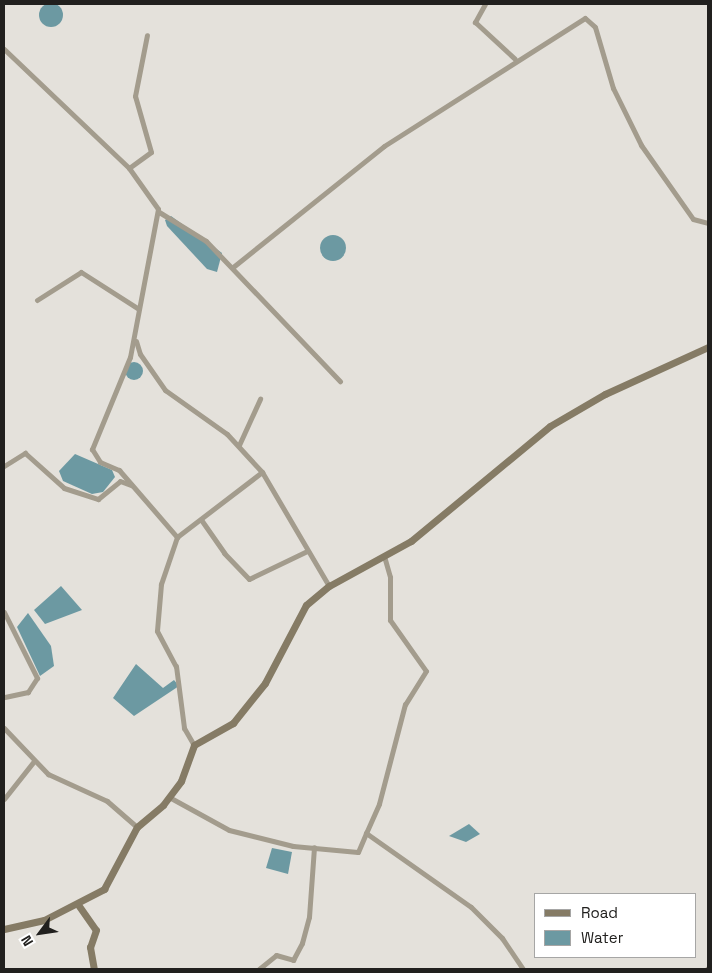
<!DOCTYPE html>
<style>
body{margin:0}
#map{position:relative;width:712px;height:973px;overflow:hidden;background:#e4e1db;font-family:"Space Grotesk",sans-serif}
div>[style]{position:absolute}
.water>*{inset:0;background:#6c99a2}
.round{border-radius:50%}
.street>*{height:5px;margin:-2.5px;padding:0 2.5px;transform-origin:2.5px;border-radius:2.5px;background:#a39c8d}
.secondary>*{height:7px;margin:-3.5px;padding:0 3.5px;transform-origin:3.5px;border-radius:3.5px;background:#857b65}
span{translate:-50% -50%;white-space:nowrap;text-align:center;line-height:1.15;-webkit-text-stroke:4px #fff;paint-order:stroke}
.frame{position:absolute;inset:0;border:5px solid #21201e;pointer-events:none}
.legend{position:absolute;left:534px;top:893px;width:162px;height:65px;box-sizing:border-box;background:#fff;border:1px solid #a6a6a5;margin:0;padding:6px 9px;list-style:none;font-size:15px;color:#21201e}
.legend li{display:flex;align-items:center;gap:10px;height:25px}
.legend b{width:25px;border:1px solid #a6a6a5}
.north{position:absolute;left:15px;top:908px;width:50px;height:50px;-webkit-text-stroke:4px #fff;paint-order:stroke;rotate:239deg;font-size:14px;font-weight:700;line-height:20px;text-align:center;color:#21201e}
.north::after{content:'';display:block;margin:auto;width:18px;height:22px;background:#21201e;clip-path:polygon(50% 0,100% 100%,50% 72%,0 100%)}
</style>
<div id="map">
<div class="water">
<div class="round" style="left:39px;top:3px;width:24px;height:24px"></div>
<div style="clip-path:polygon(171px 216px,222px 253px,217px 272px,207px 269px,167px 226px,165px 220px)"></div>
<div class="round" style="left:320px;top:235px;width:26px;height:26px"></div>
<div class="round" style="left:125px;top:362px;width:18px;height:18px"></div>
<div style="clip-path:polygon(75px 454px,112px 470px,115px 477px,103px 492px,92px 494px,63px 481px,59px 471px)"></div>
<div style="clip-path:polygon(61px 586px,82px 610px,45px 624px,34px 610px)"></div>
<div style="clip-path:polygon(28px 613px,51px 646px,54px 666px,40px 676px,17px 627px)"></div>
<div style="clip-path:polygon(136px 664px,163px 688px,174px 680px,179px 686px,134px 716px,113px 698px)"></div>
<div style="clip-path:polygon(469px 824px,480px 834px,466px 842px,449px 836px)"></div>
<div style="clip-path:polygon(272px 848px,292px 852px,288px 874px,266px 868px)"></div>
</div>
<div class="street">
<div style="left:485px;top:4px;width:21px;rotate:119deg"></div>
<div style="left:475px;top:22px;width:54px;rotate:42.8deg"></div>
<div style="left:4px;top:49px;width:173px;rotate:43.6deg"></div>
<div style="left:129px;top:168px;width:50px;rotate:54.7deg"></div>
<div style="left:158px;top:209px;width:151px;rotate:100.7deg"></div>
<div style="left:130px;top:357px;width:100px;rotate:112.4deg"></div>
<div style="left:92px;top:449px;width:15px;rotate:58deg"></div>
<div style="left:100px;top:462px;width:21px;rotate:23deg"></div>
<div style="left:119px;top:470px;width:89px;rotate:49.1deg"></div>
<div style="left:177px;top:537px;width:50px;rotate:108.8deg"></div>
<div style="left:161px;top:584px;width:47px;rotate:94.9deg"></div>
<div style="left:157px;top:631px;width:40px;rotate:62deg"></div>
<div style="left:176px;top:666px;width:63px;rotate:82.6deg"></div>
<div style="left:184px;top:728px;width:20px;rotate:60deg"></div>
<div style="left:129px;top:168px;width:27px;rotate:-36deg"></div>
<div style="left:151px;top:152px;width:58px;rotate:-105.9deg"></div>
<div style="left:135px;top:96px;width:62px;rotate:-78.9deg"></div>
<div style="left:159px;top:212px;width:55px;rotate:31.7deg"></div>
<div style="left:206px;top:241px;width:194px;rotate:46.3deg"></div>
<div style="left:233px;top:267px;width:193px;rotate:-38.7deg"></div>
<div style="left:384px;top:146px;width:238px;rotate:-32.5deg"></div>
<div style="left:585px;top:18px;width:13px;rotate:42deg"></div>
<div style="left:595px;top:27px;width:64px;rotate:73.6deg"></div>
<div style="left:613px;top:88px;width:64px;rotate:63.8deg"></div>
<div style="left:641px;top:145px;width:90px;rotate:54.9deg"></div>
<div style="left:693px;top:219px;width:16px;rotate:15deg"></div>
<div style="left:37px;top:300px;width:52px;rotate:-32.5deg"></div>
<div style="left:81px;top:272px;width:67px;rotate:32.7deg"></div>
<div style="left:136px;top:341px;width:14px;rotate:73deg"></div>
<div style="left:140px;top:354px;width:44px;rotate:55.2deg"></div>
<div style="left:165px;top:390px;width:76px;rotate:35.4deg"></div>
<div style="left:227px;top:434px;width:52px;rotate:47.4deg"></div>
<div style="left:262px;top:472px;width:132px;rotate:59.6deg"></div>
<div style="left:239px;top:445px;width:51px;rotate:-65.5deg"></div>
<div style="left:4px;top:466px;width:25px;rotate:-32deg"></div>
<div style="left:25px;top:453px;width:52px;rotate:41.9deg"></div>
<div style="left:64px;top:488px;width:36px;rotate:18deg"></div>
<div style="left:98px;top:499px;width:28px;rotate:-39deg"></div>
<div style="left:120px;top:481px;width:12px;rotate:20deg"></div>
<div style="left:202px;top:521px;width:39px;rotate:55deg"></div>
<div style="left:224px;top:553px;width:36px;rotate:46deg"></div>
<div style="left:249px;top:579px;width:64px;rotate:-25.8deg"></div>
<div style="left:177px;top:537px;width:107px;rotate:-37.4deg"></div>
<div style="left:384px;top:556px;width:22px;rotate:74deg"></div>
<div style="left:390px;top:577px;width:43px;rotate:90deg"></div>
<div style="left:390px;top:620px;width:62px;rotate:54.8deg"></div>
<div style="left:426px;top:671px;width:39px;rotate:122deg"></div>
<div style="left:405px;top:704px;width:103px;rotate:104.6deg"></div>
<div style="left:379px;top:804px;width:32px;rotate:114deg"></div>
<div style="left:366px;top:833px;width:128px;rotate:35.2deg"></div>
<div style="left:471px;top:907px;width:44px;rotate:45deg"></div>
<div style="left:502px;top:938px;width:37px;rotate:56deg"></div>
<div style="left:4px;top:612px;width:74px;rotate:63.4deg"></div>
<div style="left:37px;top:678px;width:17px;rotate:123deg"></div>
<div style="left:28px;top:692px;width:25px;rotate:168deg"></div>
<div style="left:4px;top:728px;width:64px;rotate:46.3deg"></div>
<div style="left:48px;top:774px;width:65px;rotate:24.6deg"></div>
<div style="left:107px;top:801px;width:40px;rotate:41deg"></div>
<div style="left:169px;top:797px;width:68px;rotate:28.8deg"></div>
<div style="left:229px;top:830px;width:66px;rotate:14deg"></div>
<div style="left:293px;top:846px;width:65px;rotate:5.3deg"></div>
<div style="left:358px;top:852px;width:21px;rotate:-67deg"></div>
<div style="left:4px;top:799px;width:48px;rotate:-51.7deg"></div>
<div style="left:259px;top:969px;width:22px;rotate:-39deg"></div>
<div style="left:276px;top:955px;width:18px;rotate:16deg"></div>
<div style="left:293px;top:960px;width:19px;rotate:-62deg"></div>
<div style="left:302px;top:943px;width:27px;rotate:-75deg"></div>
<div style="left:309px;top:917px;width:70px;rotate:-85.9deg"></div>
<div style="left:707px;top:969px;width:1px;rotate:-45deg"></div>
</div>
<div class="secondary">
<div style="left:79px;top:906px;width:29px;rotate:55deg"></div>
<div style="left:96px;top:930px;width:18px;rotate:109deg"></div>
<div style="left:90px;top:947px;width:22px;rotate:80deg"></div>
<div style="left:4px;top:929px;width:41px;rotate:-12.7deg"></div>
<div style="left:44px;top:920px;width:68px;rotate:-27.3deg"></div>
<div style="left:104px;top:889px;width:70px;rotate:-62deg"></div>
<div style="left:137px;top:827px;width:34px;rotate:-40deg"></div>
<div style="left:163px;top:805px;width:30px;rotate:-53deg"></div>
<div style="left:181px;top:781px;width:38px;rotate:-70deg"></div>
<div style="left:194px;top:745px;width:45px;rotate:-29.4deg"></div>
<div style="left:233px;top:723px;width:51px;rotate:-51.3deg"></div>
<div style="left:265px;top:683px;width:88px;rotate:-62.3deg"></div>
<div style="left:306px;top:605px;width:30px;rotate:-40deg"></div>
<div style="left:329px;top:586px;width:94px;rotate:-28.8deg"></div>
<div style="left:411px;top:541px;width:180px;rotate:-39.6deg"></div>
<div style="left:550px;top:426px;width:64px;rotate:-30.2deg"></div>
<div style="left:605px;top:394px;width:113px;rotate:-24.5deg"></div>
</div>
<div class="frame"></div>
<ul class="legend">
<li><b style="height:6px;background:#857b65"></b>Road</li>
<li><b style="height:14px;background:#6c99a2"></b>Water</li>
</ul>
<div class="north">N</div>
</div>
